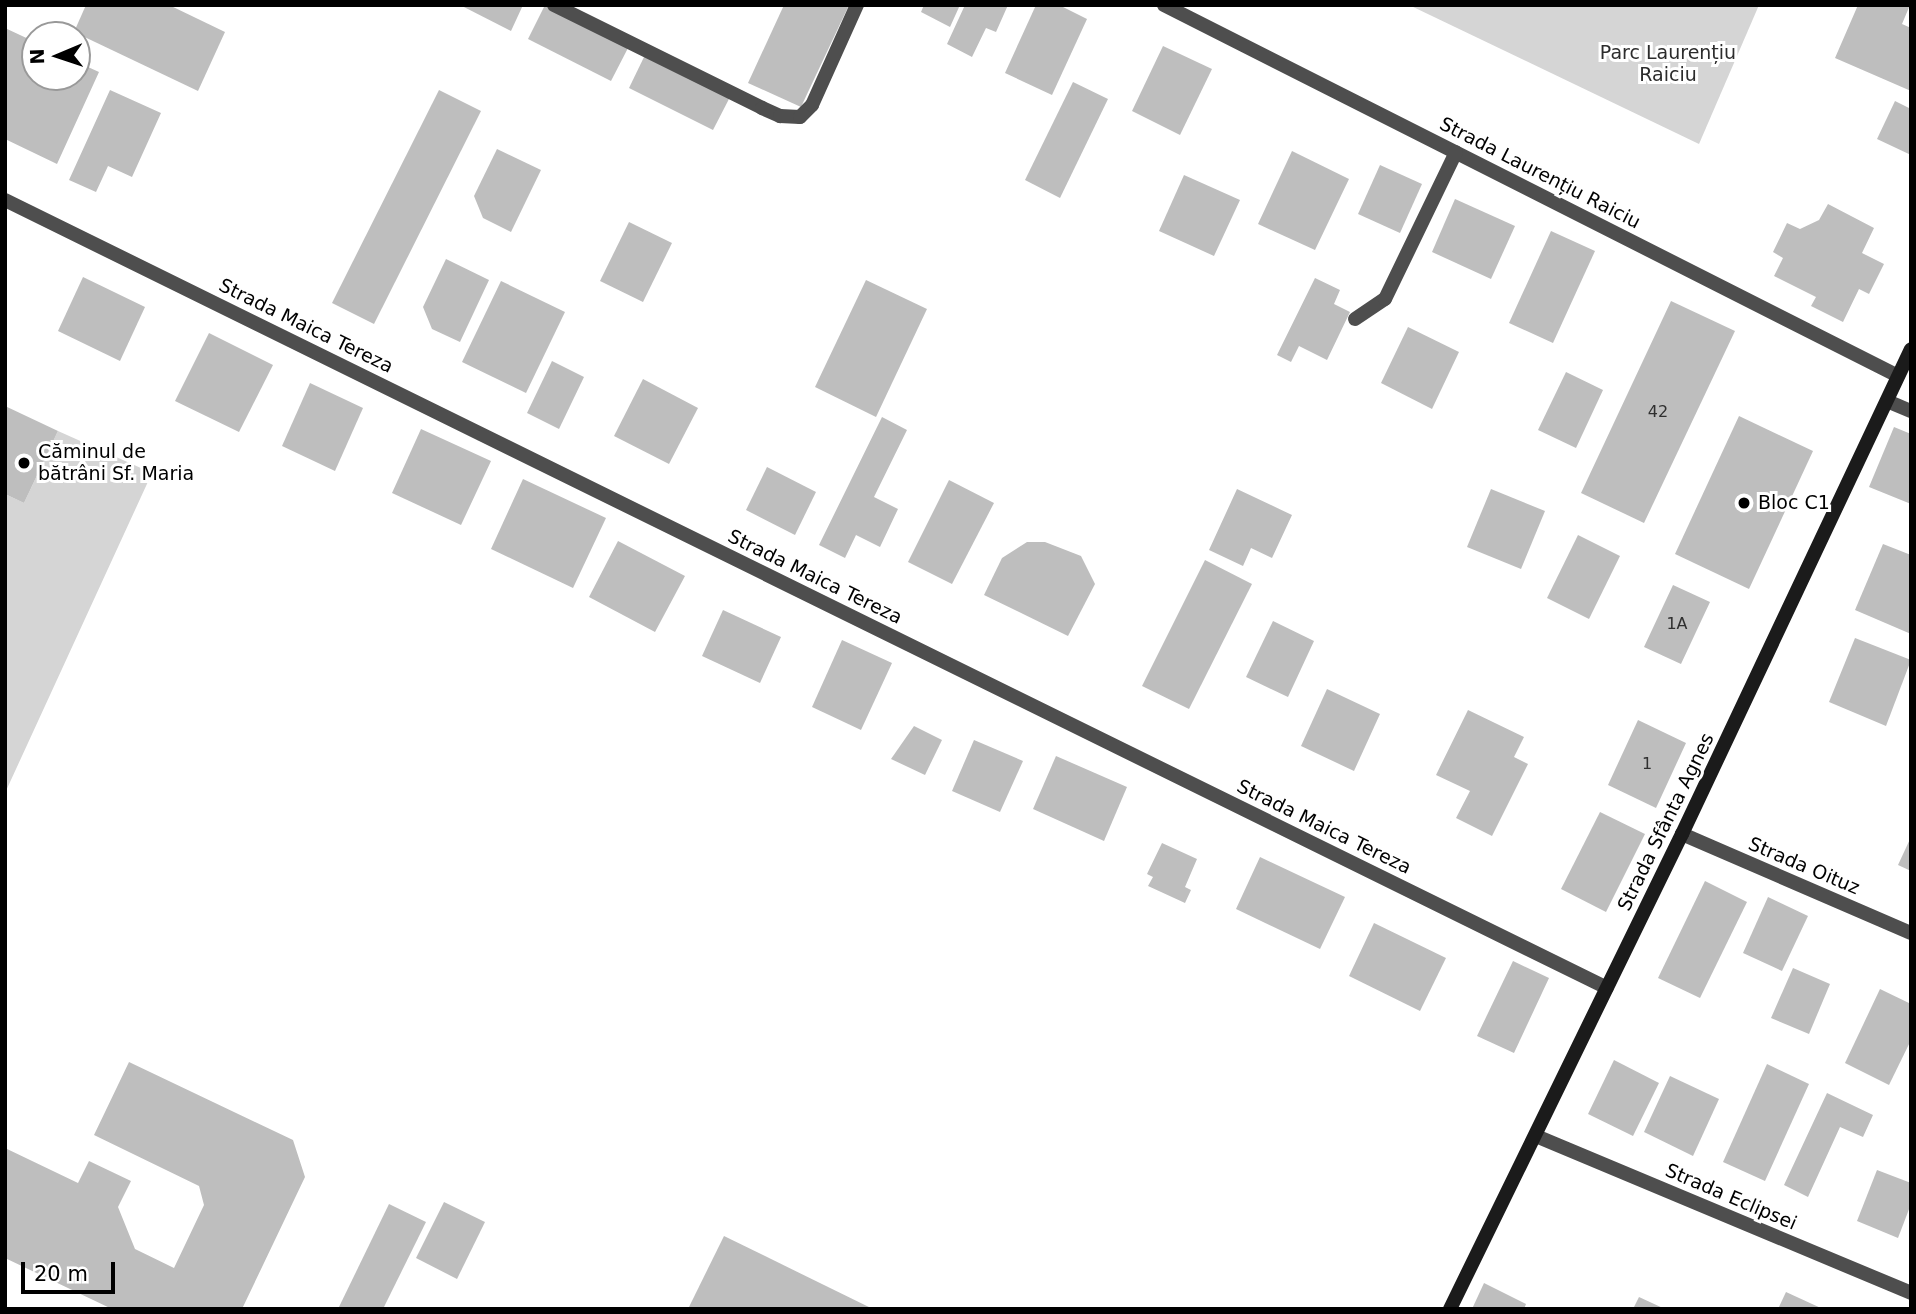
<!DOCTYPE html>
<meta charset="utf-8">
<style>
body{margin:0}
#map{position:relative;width:1916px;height:1314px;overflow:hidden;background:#fff;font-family:"DejaVu Sans",sans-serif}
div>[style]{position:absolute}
.green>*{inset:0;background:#d5d5d5}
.building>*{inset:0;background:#bebebe}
.street>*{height:14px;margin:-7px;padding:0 7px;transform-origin:7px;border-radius:7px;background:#4e4e4e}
.secondary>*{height:14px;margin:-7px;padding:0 7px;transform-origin:7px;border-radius:7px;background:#1b1b1b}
.dots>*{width:19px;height:19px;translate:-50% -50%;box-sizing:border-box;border:4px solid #fff;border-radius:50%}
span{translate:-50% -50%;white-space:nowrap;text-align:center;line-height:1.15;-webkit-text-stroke:6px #fff;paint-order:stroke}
.number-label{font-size:16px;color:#303030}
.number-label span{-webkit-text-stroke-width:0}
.park-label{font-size:19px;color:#2c2c2c}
.street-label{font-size:19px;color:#000}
.poi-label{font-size:19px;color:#000}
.left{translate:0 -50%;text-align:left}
.frame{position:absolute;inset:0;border:7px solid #000;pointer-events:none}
.north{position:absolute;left:21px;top:21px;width:70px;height:70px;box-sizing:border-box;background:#fff;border:2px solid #999;border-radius:50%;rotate:268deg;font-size:19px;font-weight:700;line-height:28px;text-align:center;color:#000}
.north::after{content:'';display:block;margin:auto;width:24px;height:32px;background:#000;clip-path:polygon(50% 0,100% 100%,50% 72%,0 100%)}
.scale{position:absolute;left:21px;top:1262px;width:94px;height:32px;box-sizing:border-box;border:4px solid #000;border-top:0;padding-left:9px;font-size:21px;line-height:24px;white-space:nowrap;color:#000;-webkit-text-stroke:5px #fff;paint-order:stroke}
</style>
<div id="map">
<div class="green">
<div style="clip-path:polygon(1409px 5px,1759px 5px,1699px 144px)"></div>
<div style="clip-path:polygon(58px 431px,152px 473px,5px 793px,5px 494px,24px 503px)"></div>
</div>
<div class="building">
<div style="clip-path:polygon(86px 5px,169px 5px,225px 32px,198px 91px,74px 32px)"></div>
<div style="clip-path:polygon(460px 5px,523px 5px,511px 31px)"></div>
<div style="clip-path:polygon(545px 5px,628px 48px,611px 81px,528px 39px)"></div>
<div style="clip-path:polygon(784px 5px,849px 5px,801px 107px,748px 83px)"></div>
<div style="clip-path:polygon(924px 5px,960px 5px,950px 27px,921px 12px)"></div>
<div style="clip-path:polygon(965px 5px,1008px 5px,996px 32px,986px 28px,972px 57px,947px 44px)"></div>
<div style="clip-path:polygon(1036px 5px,1059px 5px,1087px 19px,1052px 95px,1005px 73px)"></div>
<div style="clip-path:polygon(1858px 5px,1910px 5px,1902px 24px,1911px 28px,1911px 91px,1835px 58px)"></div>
<div style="clip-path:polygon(5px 28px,35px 42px,35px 77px,77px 77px,77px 62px,99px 72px,57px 164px,5px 139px)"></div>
<div style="clip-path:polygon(1163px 46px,1212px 69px,1180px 135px,1132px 111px)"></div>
<div style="clip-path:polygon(645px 55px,730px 97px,713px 130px,629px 88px)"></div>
<div style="clip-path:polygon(1073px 82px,1108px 99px,1060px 198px,1025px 180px)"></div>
<div style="clip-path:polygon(110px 90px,161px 113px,132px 177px,108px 166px,96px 192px,69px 180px)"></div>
<div style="clip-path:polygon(439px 90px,481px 111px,374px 324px,332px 303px)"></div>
<div style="clip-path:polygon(1895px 101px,1911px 109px,1911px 155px,1877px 139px)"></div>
<div style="clip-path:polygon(497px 149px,541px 170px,511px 232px,483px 218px,474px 196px)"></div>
<div style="clip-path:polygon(1292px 151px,1349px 179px,1315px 250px,1258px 224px)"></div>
<div style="clip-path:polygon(1380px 165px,1422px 184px,1400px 233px,1358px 214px)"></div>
<div style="clip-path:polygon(1184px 175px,1240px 200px,1214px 256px,1159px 231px)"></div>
<div style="clip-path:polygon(1455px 199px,1515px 226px,1491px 279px,1432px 252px)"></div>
<div style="clip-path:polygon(1828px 204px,1874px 228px,1862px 253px,1884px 264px,1869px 294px,1859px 289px,1843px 322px,1811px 306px,1816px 297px,1774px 276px,1783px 258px,1773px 252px,1787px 223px,1800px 229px,1819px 220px)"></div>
<div style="clip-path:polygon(629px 222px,672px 243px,643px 302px,600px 281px)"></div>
<div style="clip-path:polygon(1551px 231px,1595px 251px,1553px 343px,1509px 323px)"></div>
<div style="clip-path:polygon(446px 259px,489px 280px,460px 342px,432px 329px,423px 307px)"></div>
<div style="clip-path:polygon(83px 277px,145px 307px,120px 361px,58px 331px)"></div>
<div style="clip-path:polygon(1315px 278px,1340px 290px,1334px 304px,1350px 312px,1327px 360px,1299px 346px,1291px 362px,1277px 355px)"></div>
<div style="clip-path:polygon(866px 280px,927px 309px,876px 417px,815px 387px)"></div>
<div style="clip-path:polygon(501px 281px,565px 312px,526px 393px,462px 362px)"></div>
<div style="clip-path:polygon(1671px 301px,1735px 331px,1644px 523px,1581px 493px)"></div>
<div style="clip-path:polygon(1408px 327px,1459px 352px,1432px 409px,1381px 383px)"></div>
<div style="clip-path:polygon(209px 333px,273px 365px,239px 432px,175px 401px)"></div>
<div style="clip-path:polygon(552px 361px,584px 377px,559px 429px,527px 413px)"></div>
<div style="clip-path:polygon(1566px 372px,1603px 390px,1576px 448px,1538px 430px)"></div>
<div style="clip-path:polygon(643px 379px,698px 408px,669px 464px,614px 436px)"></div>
<div style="clip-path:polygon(310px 383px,363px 408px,335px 471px,282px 446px)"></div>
<div style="clip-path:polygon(5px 406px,58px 431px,24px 503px,5px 494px)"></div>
<div style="clip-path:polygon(1739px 416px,1813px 451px,1749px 589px,1675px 554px)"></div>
<div style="clip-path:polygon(882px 417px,907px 430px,874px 497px,898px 509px,880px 547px,856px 535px,845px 558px,819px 545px)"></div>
<div style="clip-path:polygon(1894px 427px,1911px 434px,1911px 504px,1869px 487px)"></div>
<div style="clip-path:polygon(421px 429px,491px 461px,461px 525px,392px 493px)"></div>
<div style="clip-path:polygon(767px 467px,816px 492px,795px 535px,746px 510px)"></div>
<div style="clip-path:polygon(523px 479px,606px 518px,573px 588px,491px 549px)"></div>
<div style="clip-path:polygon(949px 480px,994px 503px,952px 584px,908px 562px)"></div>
<div style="clip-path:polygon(1237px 489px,1292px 515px,1272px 558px,1251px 548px,1243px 566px,1209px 550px)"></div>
<div style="clip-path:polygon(1491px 489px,1545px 511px,1521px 569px,1467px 547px)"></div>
<div style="clip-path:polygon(1578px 535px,1620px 556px,1589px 619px,1547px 598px)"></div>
<div style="clip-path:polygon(618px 541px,685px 576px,655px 632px,589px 597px)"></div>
<div style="clip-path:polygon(1027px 542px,1045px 542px,1081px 556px,1095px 584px,1068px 636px,984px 595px,1002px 558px)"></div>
<div style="clip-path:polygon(1883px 544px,1911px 555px,1911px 634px,1855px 610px)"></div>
<div style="clip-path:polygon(1205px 560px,1252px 584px,1189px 709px,1142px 686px)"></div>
<div style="clip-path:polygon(1673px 585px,1710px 602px,1681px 664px,1644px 647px)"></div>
<div style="clip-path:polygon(723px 610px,781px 637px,760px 683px,702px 656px)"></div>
<div style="clip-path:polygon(1273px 621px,1314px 641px,1288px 697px,1246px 677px)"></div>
<div style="clip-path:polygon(1855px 638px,1911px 660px,1886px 726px,1829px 702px)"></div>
<div style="clip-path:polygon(842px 640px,892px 663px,861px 730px,812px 707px)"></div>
<div style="clip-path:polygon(1327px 689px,1380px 714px,1354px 771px,1301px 746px)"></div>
<div style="clip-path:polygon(1468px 710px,1524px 737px,1514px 757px,1528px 764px,1492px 836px,1456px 818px,1470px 791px,1436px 775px)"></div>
<div style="clip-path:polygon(1638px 720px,1686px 743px,1656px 808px,1608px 785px)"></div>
<div style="clip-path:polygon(914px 726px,942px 740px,925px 775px,891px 759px)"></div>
<div style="clip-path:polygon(974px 740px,1023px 761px,1000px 812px,952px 791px)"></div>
<div style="clip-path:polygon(1056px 756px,1127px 787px,1104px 841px,1033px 809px)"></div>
<div style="clip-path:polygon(1600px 812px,1645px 834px,1606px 912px,1561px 889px)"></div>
<div style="clip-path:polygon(1911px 837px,1911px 871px,1898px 865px)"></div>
<div style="clip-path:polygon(1162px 843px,1197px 859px,1185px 887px,1191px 890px,1185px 903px,1148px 886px,1153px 877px,1147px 874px)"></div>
<div style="clip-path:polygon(1260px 857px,1345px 897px,1320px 949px,1236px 909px)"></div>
<div style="clip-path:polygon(1705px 881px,1747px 902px,1700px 998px,1658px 978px)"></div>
<div style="clip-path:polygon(1768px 897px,1808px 916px,1782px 971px,1743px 953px)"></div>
<div style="clip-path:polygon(1374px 923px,1446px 958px,1420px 1011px,1349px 976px)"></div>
<div style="clip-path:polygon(1513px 961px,1549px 978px,1514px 1053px,1477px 1036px)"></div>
<div style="clip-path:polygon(1793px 968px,1830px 984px,1809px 1034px,1771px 1018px)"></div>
<div style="clip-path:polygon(1880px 989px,1911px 1004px,1911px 1040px,1889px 1085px,1845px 1063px)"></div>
<div style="clip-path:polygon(1614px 1060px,1659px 1083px,1633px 1136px,1588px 1114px)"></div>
<div style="clip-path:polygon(129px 1062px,293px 1140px,305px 1177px,242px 1309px,112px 1309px,5px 1258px,5px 1148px,78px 1183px,89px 1161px,131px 1181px,118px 1207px,135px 1249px,174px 1268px,204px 1205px,199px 1186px,94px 1135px)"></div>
<div style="clip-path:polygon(1767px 1064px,1809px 1084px,1765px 1181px,1723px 1162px)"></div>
<div style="clip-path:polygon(1670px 1076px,1719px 1099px,1693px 1156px,1644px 1132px)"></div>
<div style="clip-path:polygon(1827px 1093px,1873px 1115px,1863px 1137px,1840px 1127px,1808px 1197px,1784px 1185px)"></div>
<div style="clip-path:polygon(1877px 1170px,1911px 1183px,1911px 1204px,1898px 1238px,1857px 1221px)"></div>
<div style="clip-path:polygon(444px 1202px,485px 1222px,457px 1279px,416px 1258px)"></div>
<div style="clip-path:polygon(389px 1204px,426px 1222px,383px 1309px,338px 1309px)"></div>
<div style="clip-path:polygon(724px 1236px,873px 1309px,688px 1309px)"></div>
<div style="clip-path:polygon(1484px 1283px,1526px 1304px,1524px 1309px,1472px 1309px)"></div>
<div style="clip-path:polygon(1786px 1292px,1823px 1309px,1778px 1309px)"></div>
<div style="clip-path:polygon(1639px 1297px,1665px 1309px,1633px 1309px)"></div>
</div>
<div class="street">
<div style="left:554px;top:5px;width:232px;rotate:26.3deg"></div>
<div style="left:762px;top:108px;width:20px;rotate:24deg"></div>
<div style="left:780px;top:116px;width:20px;rotate:3deg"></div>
<div style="left:800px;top:117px;width:17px;rotate:-45deg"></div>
<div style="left:812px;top:105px;width:110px;rotate:-65.8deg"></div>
<div style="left:1164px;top:5px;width:822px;rotate:26.81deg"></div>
<div style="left:5px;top:200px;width:1785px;rotate:26.19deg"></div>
<div style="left:1355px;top:319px;width:36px;rotate:-34deg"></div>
<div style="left:1385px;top:299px;width:163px;rotate:-64.2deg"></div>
<div style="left:1887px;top:401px;width:26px;rotate:23deg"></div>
<div style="left:1682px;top:834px;width:249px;rotate:23.4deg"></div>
<div style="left:1536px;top:1136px;width:407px;rotate:22.7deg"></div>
</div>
<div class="secondary">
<div style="left:1450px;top:1309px;width:529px;rotate:-63.97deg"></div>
<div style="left:1682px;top:834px;width:536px;rotate:-64.72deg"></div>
</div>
<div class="dots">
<div style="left:24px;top:463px;background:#000"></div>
<div style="left:1744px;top:503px;background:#000"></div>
</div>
<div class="number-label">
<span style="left:1658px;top:412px">42</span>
<span style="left:1677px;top:624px">1A</span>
<span style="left:1647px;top:764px">1</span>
</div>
<div class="park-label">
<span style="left:1668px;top:64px">Parc Laurențiu<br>Raiciu</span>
</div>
<div class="street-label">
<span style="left:1540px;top:173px;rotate:27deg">Strada Laurențiu Raiciu</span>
<span style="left:306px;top:326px;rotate:26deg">Strada Maica Tereza</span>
<span style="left:815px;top:577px;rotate:26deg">Strada Maica Tereza</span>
<span style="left:1666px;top:822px;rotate:-64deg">Strada Sfânta Agnes</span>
<span style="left:1324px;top:827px;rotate:26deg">Strada Maica Tereza</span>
<span style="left:1804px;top:866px;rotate:23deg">Strada Oituz</span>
<span style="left:1731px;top:1197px;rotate:23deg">Strada Eclipsei</span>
</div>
<div class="poi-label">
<span class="left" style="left:38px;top:463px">Căminul de<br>bătrâni Sf. Maria</span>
<span class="left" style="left:1758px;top:503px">Bloc C1</span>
</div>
<div class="frame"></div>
<div class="north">N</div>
<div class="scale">20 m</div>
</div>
